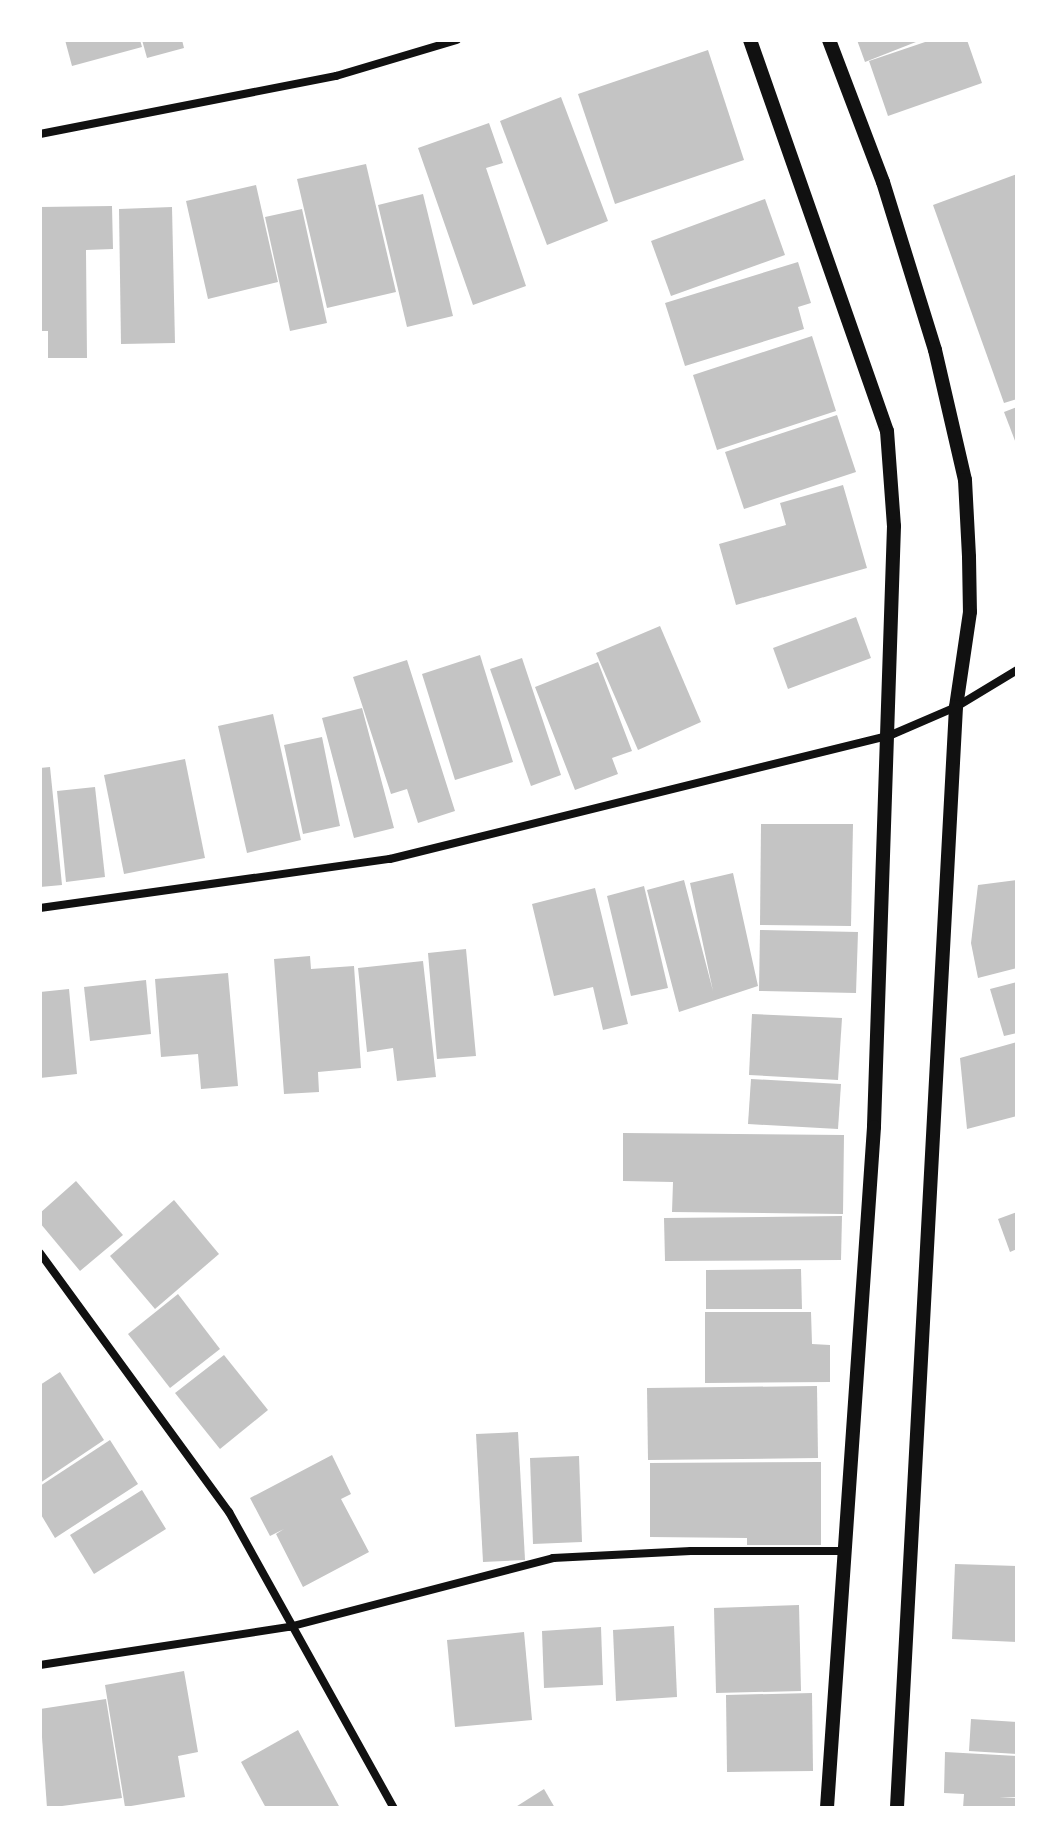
<!DOCTYPE html>
<style>
body{margin:0}
#map{position:relative;width:1057px;height:1848px;overflow:hidden;background:#fff;font-family:"Noto Sans",sans-serif}
div>[style]{position:absolute}
.building>*{inset:0;background:#c4c4c4}
.minor>*{height:8px;margin:-4px;padding:0 4px;transform-origin:4px;border-radius:4px;background:#111}
.tertiary>*{height:14px;margin:-7px;padding:0 7px;transform-origin:7px;border-radius:7px;background:#111}
span{translate:-50% -50%;white-space:nowrap;text-align:center;line-height:1.15;-webkit-text-stroke:8px #fff;paint-order:stroke}
.frame{position:absolute;inset:0;border:42px solid #fff;pointer-events:none}
</style>
<div id="map">
<div class="building">
<div style="clip-path:polygon(65px 40px,140px 40px,142px 47px,72px 66px)"></div>
<div style="clip-path:polygon(142px 40px,182px 40px,184px 48px,147px 58px)"></div>
<div style="clip-path:polygon(857px 40px,921px 40px,865px 62px)"></div>
<div style="clip-path:polygon(931px 40px,967px 40px,982px 83px,888px 116px,869px 61px)"></div>
<div style="clip-path:polygon(708px 50px,744px 160px,615px 204px,578px 94px)"></div>
<div style="clip-path:polygon(561px 97px,608px 221px,547px 245px,500px 121px)"></div>
<div style="clip-path:polygon(489px 123px,503px 163px,486px 168px,526px 286px,473px 305px,418px 148px)"></div>
<div style="clip-path:polygon(366px 164px,396px 292px,327px 308px,297px 179px)"></div>
<div style="clip-path:polygon(1017px 174px,1017px 399px,1004px 403px,933px 205px)"></div>
<div style="clip-path:polygon(256px 185px,278px 282px,208px 299px,186px 201px)"></div>
<div style="clip-path:polygon(423px 194px,453px 316px,407px 327px,378px 205px)"></div>
<div style="clip-path:polygon(765px 199px,785px 255px,671px 296px,651px 241px)"></div>
<div style="clip-path:polygon(112px 206px,113px 249px,86px 250px,87px 358px,48px 358px,48px 331px,40px 331px,40px 207px)"></div>
<div style="clip-path:polygon(172px 207px,175px 343px,121px 344px,119px 209px)"></div>
<div style="clip-path:polygon(302px 209px,327px 323px,290px 331px,265px 217px)"></div>
<div style="clip-path:polygon(798px 262px,811px 303px,798px 307px,804px 329px,685px 366px,665px 303px)"></div>
<div style="clip-path:polygon(812px 336px,836px 411px,717px 450px,693px 375px)"></div>
<div style="clip-path:polygon(1017px 407px,1017px 446px,1004px 412px)"></div>
<div style="clip-path:polygon(837px 415px,856px 472px,744px 509px,725px 452px)"></div>
<div style="clip-path:polygon(843px 485px,867px 568px,736px 605px,719px 544px,786px 525px,780px 503px)"></div>
<div style="clip-path:polygon(856px 617px,871px 658px,788px 689px,773px 648px)"></div>
<div style="clip-path:polygon(660px 626px,701px 722px,638px 750px,596px 653px)"></div>
<div style="clip-path:polygon(480px 655px,513px 762px,455px 780px,422px 674px)"></div>
<div style="clip-path:polygon(522px 658px,561px 775px,531px 786px,490px 669px)"></div>
<div style="clip-path:polygon(407px 660px,455px 811px,418px 823px,407px 789px,391px 794px,353px 677px)"></div>
<div style="clip-path:polygon(598px 662px,632px 751px,612px 758px,618px 774px,575px 790px,535px 687px)"></div>
<div style="clip-path:polygon(362px 708px,394px 828px,354px 838px,322px 718px)"></div>
<div style="clip-path:polygon(273px 714px,301px 840px,247px 853px,218px 726px)"></div>
<div style="clip-path:polygon(322px 737px,340px 826px,303px 834px,284px 745px)"></div>
<div style="clip-path:polygon(185px 759px,205px 858px,124px 874px,104px 775px)"></div>
<div style="clip-path:polygon(50px 767px,62px 885px,40px 887px,40px 768px)"></div>
<div style="clip-path:polygon(95px 787px,105px 877px,66px 882px,57px 791px)"></div>
<div style="clip-path:polygon(761px 824px,853px 824px,851px 926px,760px 925px)"></div>
<div style="clip-path:polygon(733px 873px,758px 986px,679px 1012px,647px 890px,684px 880px,713px 991px,690px 883px)"></div>
<div style="clip-path:polygon(1017px 880px,1017px 968px,978px 978px,971px 943px,978px 885px)"></div>
<div style="clip-path:polygon(644px 886px,668px 988px,631px 996px,607px 896px)"></div>
<div style="clip-path:polygon(595px 888px,628px 1024px,603px 1030px,593px 987px,554px 996px,532px 904px)"></div>
<div style="clip-path:polygon(760px 930px,858px 932px,856px 993px,759px 991px)"></div>
<div style="clip-path:polygon(466px 949px,476px 1056px,437px 1059px,428px 953px)"></div>
<div style="clip-path:polygon(310px 956px,311px 969px,354px 966px,361px 1068px,318px 1072px,319px 1092px,284px 1094px,274px 959px)"></div>
<div style="clip-path:polygon(423px 961px,436px 1077px,397px 1081px,393px 1048px,367px 1052px,358px 968px)"></div>
<div style="clip-path:polygon(228px 973px,238px 1086px,201px 1089px,198px 1054px,161px 1057px,155px 979px)"></div>
<div style="clip-path:polygon(146px 980px,151px 1034px,90px 1041px,84px 987px)"></div>
<div style="clip-path:polygon(1017px 982px,1017px 1033px,1004px 1036px,990px 989px)"></div>
<div style="clip-path:polygon(69px 989px,77px 1074px,40px 1078px,40px 992px)"></div>
<div style="clip-path:polygon(752px 1014px,842px 1018px,838px 1080px,749px 1075px)"></div>
<div style="clip-path:polygon(1017px 1042px,1017px 1116px,967px 1129px,960px 1058px)"></div>
<div style="clip-path:polygon(751px 1079px,841px 1084px,838px 1129px,748px 1124px)"></div>
<div style="clip-path:polygon(623px 1133px,844px 1135px,843px 1214px,672px 1212px,673px 1182px,623px 1181px)"></div>
<div style="clip-path:polygon(76px 1181px,123px 1235px,80px 1271px,40px 1223px,40px 1213px)"></div>
<div style="clip-path:polygon(174px 1200px,219px 1254px,155px 1309px,110px 1256px)"></div>
<div style="clip-path:polygon(1017px 1212px,1017px 1249px,1010px 1252px,998px 1219px)"></div>
<div style="clip-path:polygon(842px 1216px,841px 1260px,665px 1261px,664px 1218px)"></div>
<div style="clip-path:polygon(801px 1269px,802px 1309px,706px 1309px,706px 1270px)"></div>
<div style="clip-path:polygon(178px 1294px,220px 1349px,170px 1388px,128px 1334px)"></div>
<div style="clip-path:polygon(705px 1312px,811px 1312px,812px 1344px,830px 1345px,830px 1382px,705px 1383px)"></div>
<div style="clip-path:polygon(224px 1355px,268px 1410px,220px 1449px,175px 1393px)"></div>
<div style="clip-path:polygon(60px 1372px,104px 1440px,40px 1483px,40px 1385px)"></div>
<div style="clip-path:polygon(817px 1386px,818px 1458px,648px 1460px,647px 1388px)"></div>
<div style="clip-path:polygon(518px 1432px,525px 1560px,483px 1562px,476px 1434px)"></div>
<div style="clip-path:polygon(110px 1440px,138px 1484px,55px 1538px,40px 1513px,40px 1486px)"></div>
<div style="clip-path:polygon(332px 1455px,351px 1494px,341px 1499px,369px 1552px,303px 1587px,276px 1534px,284px 1529px,270px 1536px,250px 1498px)"></div>
<div style="clip-path:polygon(579px 1456px,582px 1542px,533px 1544px,530px 1458px)"></div>
<div style="clip-path:polygon(821px 1462px,821px 1545px,747px 1545px,747px 1538px,650px 1537px,650px 1463px)"></div>
<div style="clip-path:polygon(142px 1490px,166px 1529px,94px 1574px,70px 1535px)"></div>
<div style="clip-path:polygon(955px 1564px,1017px 1566px,1017px 1642px,952px 1639px)"></div>
<div style="clip-path:polygon(799px 1605px,801px 1691px,716px 1693px,714px 1608px)"></div>
<div style="clip-path:polygon(674px 1626px,677px 1697px,616px 1701px,613px 1630px)"></div>
<div style="clip-path:polygon(601px 1627px,603px 1685px,544px 1688px,542px 1631px)"></div>
<div style="clip-path:polygon(524px 1632px,532px 1720px,455px 1727px,447px 1640px)"></div>
<div style="clip-path:polygon(184px 1671px,198px 1752px,178px 1756px,185px 1797px,125px 1807px,105px 1685px)"></div>
<div style="clip-path:polygon(812px 1693px,813px 1771px,727px 1772px,726px 1695px)"></div>
<div style="clip-path:polygon(106px 1699px,122px 1798px,47px 1808px,40px 1709px)"></div>
<div style="clip-path:polygon(971px 1719px,1017px 1722px,1017px 1754px,969px 1751px)"></div>
<div style="clip-path:polygon(298px 1730px,340px 1808px,266px 1808px,241px 1762px)"></div>
<div style="clip-path:polygon(945px 1752px,1017px 1756px,1017px 1797px,999px 1797px,1017px 1798px,1017px 1808px,963px 1808px,964px 1794px,944px 1793px)"></div>
<div style="clip-path:polygon(544px 1789px,555px 1808px,514px 1808px)"></div>
</div>
<div class="minor">
<div style="left:40px;top:134px;width:302px;rotate:-11.1deg"></div>
<div style="left:336px;top:76px;width:126px;rotate:-16.6deg"></div>
<div style="left:40px;top:908px;width:353px;rotate:-8deg"></div>
<div style="left:390px;top:859px;width:516px;rotate:-13.9deg"></div>
<div style="left:891px;top:735px;width:71px;rotate:-23.3deg"></div>
<div style="left:956px;top:707px;width:71px;rotate:-31.2deg"></div>
<div style="left:40px;top:1253px;width:321px;rotate:53.9deg"></div>
<div style="left:229px;top:1512px;width:339px;rotate:60.9deg"></div>
<div style="left:40px;top:1665px;width:252px;rotate:-8.7deg"></div>
<div style="left:289px;top:1627px;width:273px;rotate:-14.6deg"></div>
<div style="left:553px;top:1558px;width:138px;rotate:-2.9deg"></div>
<div style="left:691px;top:1551px;width:155px"></div>
</div>
<div class="tertiary">
<div style="left:750px;top:40px;width:414px;rotate:70.7deg"></div>
<div style="left:887px;top:431px;width:95px;rotate:85.8deg"></div>
<div style="left:894px;top:526px;width:601px;rotate:91.91deg"></div>
<div style="left:874px;top:1127px;width:683px;rotate:93.95deg"></div>
<div style="left:829px;top:40px;width:152px;rotate:69.2deg"></div>
<div style="left:883px;top:182px;width:176px;rotate:72.8deg"></div>
<div style="left:935px;top:350px;width:133px;rotate:77deg"></div>
<div style="left:965px;top:480px;width:77px;rotate:87deg"></div>
<div style="left:969px;top:557px;width:55px;rotate:89deg"></div>
<div style="left:970px;top:612px;width:96px;rotate:98.4deg"></div>
<div style="left:956px;top:707px;width:1103px;rotate:93.07deg"></div>
</div>
<div class="frame"></div>
</div>
